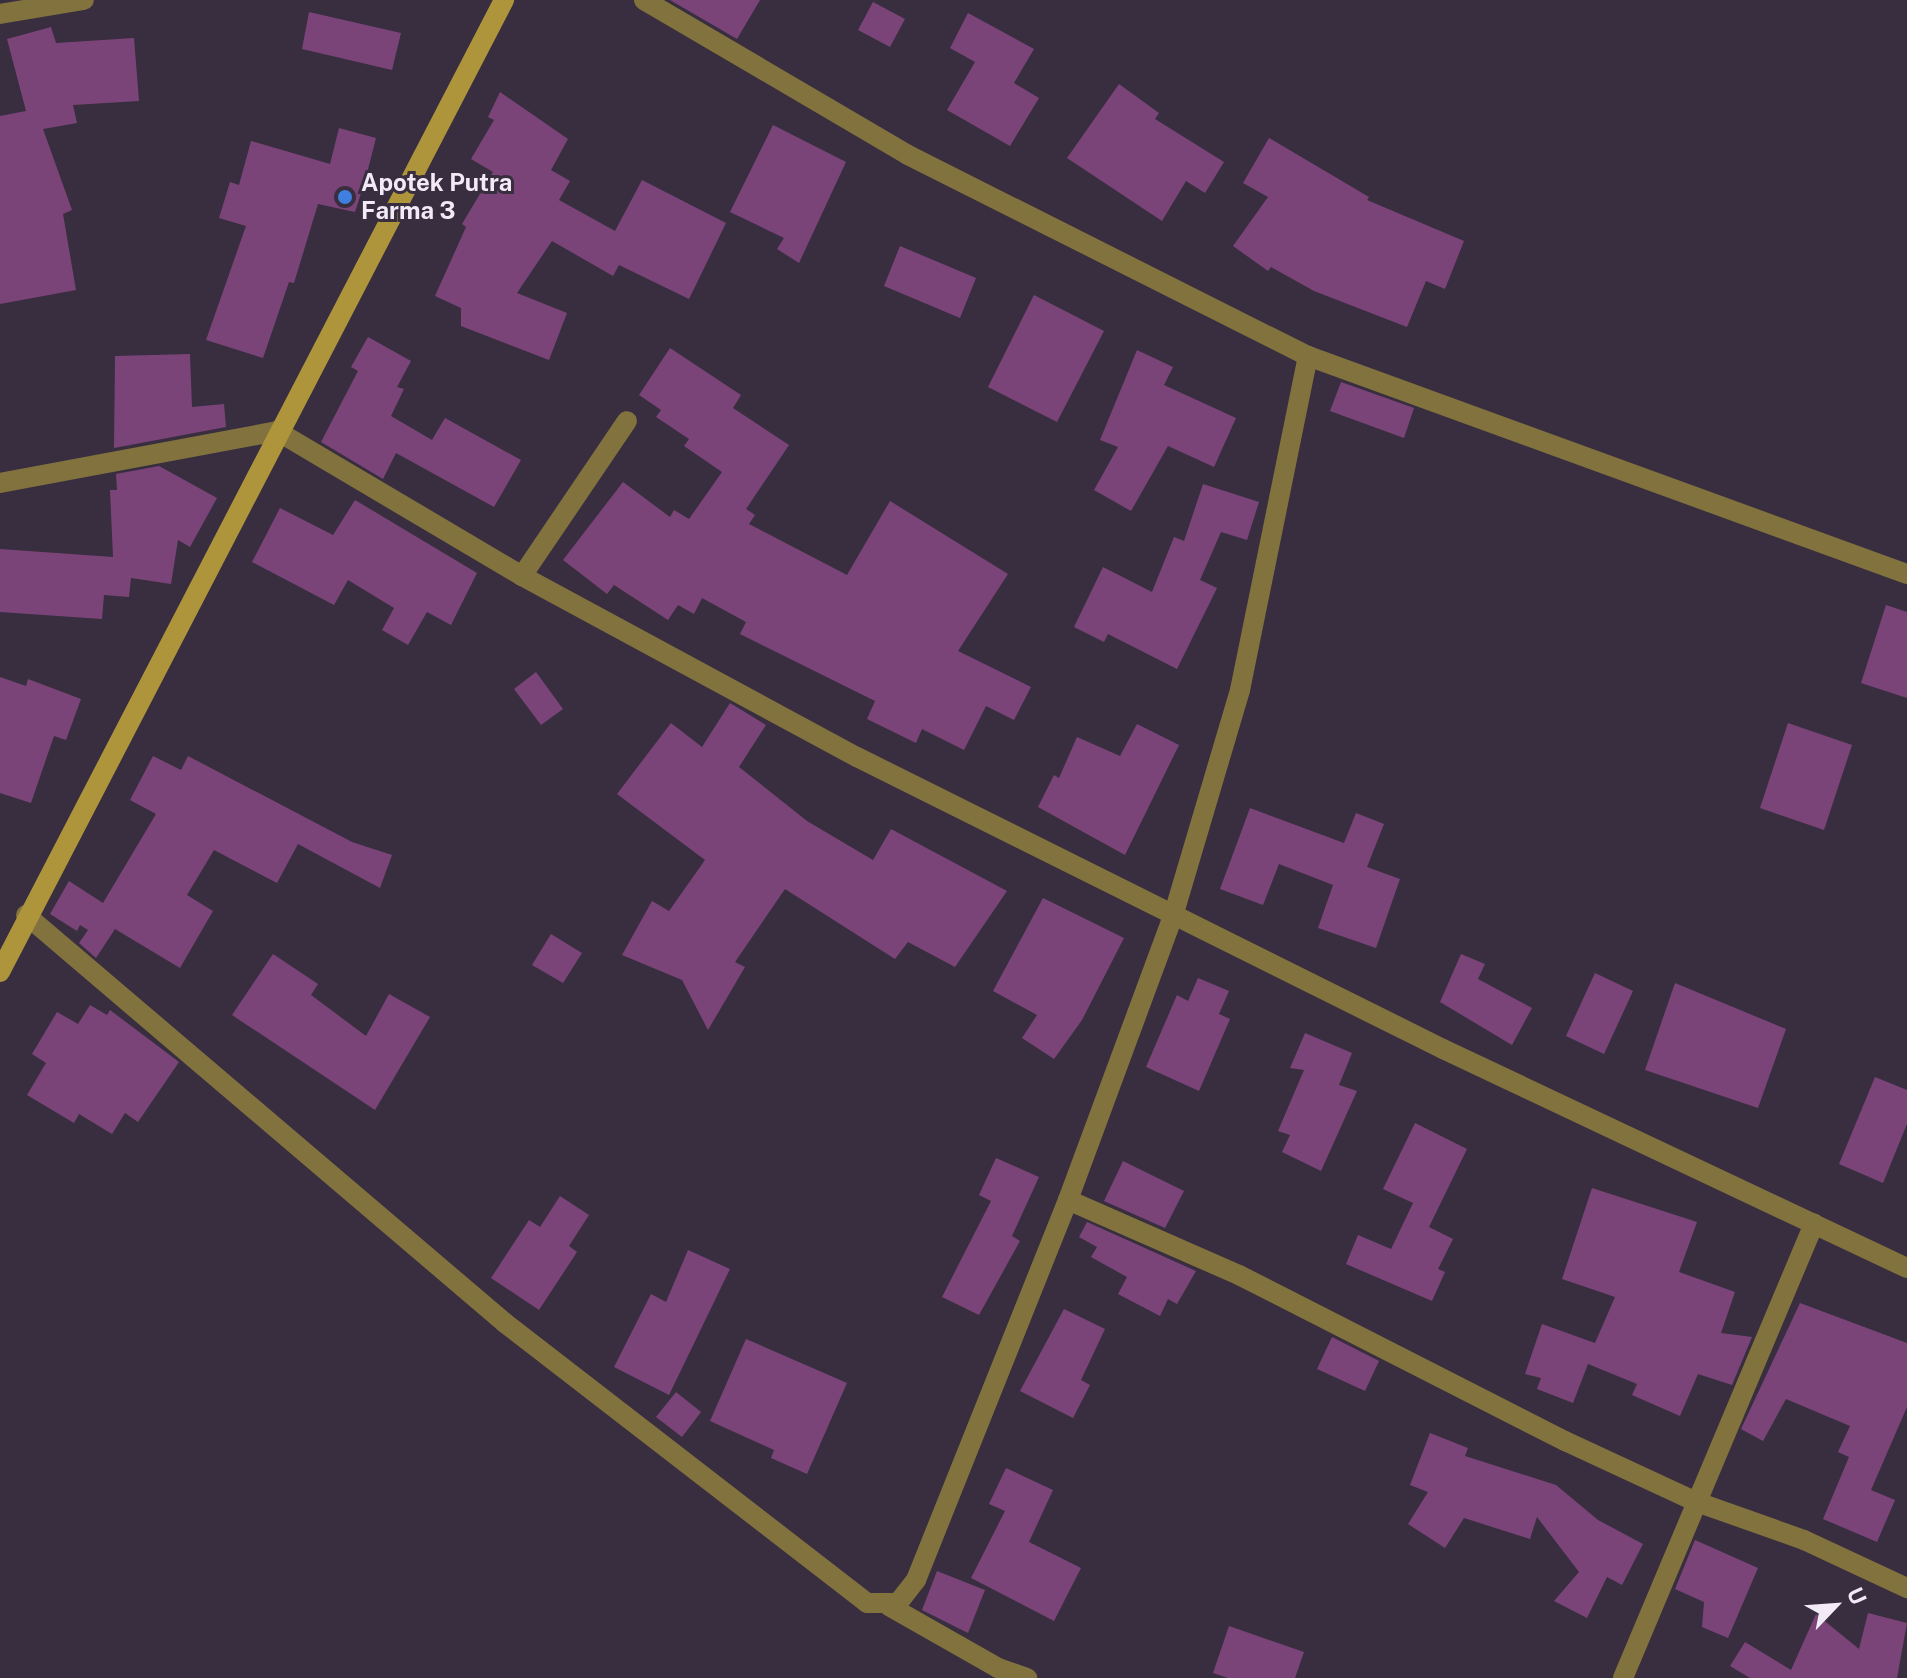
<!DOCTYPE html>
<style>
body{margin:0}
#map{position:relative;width:1907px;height:1678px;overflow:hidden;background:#382e3f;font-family:"Public Sans",sans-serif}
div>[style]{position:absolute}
.building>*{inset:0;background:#7b4479}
.street>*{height:20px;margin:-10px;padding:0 10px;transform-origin:10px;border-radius:10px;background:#82723e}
.secondary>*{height:20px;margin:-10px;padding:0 10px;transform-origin:10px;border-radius:10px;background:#ae953b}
.dots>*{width:22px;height:22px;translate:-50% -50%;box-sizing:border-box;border:4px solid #382e3f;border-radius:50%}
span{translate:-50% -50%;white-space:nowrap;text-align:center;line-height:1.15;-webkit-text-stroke:6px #382e3f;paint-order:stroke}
.poi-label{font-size:24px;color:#f2ebf7;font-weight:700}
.left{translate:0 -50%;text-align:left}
.north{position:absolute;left:1795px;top:1566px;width:80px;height:80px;-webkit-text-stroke:6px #382e3f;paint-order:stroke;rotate:65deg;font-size:22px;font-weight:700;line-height:32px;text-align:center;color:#f2ebf7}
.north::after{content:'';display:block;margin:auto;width:28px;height:36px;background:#f2ebf7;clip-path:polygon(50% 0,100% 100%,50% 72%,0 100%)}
</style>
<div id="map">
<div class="building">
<div style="clip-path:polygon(670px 0,760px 0,737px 39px)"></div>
<div style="clip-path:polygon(873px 2px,905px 19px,890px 47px,858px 30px)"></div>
<div style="clip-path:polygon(309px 12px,401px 33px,392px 70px,302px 49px)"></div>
<div style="clip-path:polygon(968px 13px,1034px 49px,1014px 83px,1039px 98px,1010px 146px,947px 110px,975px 62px,950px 48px)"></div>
<div style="clip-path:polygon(51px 27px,56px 43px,134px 38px,139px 101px,73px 105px,77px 123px,43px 129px,72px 210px,63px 214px,76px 290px,0 304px,0 116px,26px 111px,7px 39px)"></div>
<div style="clip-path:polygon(1119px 84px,1159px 113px,1155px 119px,1224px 162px,1205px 193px,1186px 181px,1162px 221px,1067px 158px)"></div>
<div style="clip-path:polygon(500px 92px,568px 139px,551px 170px,570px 181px,559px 200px,615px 231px,642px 180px,726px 223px,689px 299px,619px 265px,613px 276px,552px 241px,517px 293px,567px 313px,549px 360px,461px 326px,461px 308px,435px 296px,466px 227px,462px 224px,493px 172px,471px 159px,494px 120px,488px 117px)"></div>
<div style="clip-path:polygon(773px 125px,846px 162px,799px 263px,777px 249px,784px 238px,730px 212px)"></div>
<div style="clip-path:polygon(339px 128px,376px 138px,365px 181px,355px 212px,318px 204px,294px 283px,289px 282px,263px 358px,206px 340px,246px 226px,219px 218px,230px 182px,239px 185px,251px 141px,330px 164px)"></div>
<div style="clip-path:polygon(1269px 138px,1369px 197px,1367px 200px,1464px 241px,1445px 289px,1426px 281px,1407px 327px,1314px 291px,1271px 267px,1268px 271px,1233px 246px,1268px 197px,1243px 183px)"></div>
<div style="clip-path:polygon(900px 246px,976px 278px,960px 318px,884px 286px)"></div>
<div style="clip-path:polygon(1034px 295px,1104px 331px,1057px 422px,988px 387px)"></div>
<div style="clip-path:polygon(368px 337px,411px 361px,397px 387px,404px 389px,391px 416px,432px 440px,445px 418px,521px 460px,494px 507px,396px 453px,383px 479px,321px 442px,358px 371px,351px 367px)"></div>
<div style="clip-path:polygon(670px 348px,741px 395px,733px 408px,789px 445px,746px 509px,755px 515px,749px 524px,847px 575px,890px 501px,1008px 574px,958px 651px,1031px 687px,1014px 720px,986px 706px,964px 750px,922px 729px,916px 743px,867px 719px,875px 701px,740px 634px,746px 622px,702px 598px,694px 614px,678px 605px,668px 620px,614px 585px,607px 594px,563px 560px,623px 482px,670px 517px,674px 510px,689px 519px,722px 472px,684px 446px,689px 439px,656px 417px,661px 410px,639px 395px)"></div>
<div style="clip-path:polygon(1137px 350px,1173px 367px,1164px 385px,1236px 418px,1214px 467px,1168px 446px,1131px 511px,1094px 490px,1118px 447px,1100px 440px)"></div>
<div style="clip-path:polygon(190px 354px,192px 407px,224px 404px,226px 427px,114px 448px,115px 356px)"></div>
<div style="clip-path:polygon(1341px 382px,1414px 408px,1404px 438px,1330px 411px)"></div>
<div style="clip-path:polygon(159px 466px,217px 498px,190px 547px,178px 540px,171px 584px,131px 578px,129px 597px,104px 595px,102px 619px,0 612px,0 549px,113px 557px,110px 490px,117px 490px,116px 474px)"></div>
<div style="clip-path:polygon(1203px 484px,1259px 502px,1247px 540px,1221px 532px,1200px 580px,1217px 588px,1177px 669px,1108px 634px,1104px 642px,1074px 627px,1103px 567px,1152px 592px,1174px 537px,1184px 541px)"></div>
<div style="clip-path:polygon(355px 500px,477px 573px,451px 625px,427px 612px,408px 645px,382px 630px,394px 608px,348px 580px,334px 605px,252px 562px,280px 508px,333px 535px)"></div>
<div style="clip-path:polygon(1886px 605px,1907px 612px,1907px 698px,1861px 683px)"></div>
<div style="clip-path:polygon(536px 672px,563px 709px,541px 725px,514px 689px)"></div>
<div style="clip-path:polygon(0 677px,26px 686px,28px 679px,81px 699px,66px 740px,54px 736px,31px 803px,0 793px)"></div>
<div style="clip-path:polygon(730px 703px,766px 725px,739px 767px,807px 821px,873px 860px,891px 829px,1007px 891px,955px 967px,908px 942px,895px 959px,785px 889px,735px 962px,745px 967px,708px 1030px,682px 980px,622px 955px,652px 901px,669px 911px,705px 860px,617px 794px,671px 723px,702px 747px)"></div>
<div style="clip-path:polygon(1788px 723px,1852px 745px,1824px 830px,1760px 808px)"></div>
<div style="clip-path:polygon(1137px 724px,1179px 745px,1125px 855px,1038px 807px,1054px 775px,1059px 778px,1077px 737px,1120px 756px)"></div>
<div style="clip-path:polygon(153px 756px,181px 770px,188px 756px,352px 842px,392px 855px,380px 888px,298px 844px,277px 883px,214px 850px,187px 895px,213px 911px,180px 968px,115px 929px,96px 958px,79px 943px,88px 930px,80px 925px,77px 931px,50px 914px,69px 881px,103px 903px,156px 814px,130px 800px)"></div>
<div style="clip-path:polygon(1250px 808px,1344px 843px,1356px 813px,1384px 824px,1367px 867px,1400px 879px,1376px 948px,1318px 928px,1333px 885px,1279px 864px,1263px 905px,1220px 889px)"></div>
<div style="clip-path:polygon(1043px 898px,1124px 938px,1082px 1020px,1054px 1059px,1022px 1038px,1037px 1015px,993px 991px)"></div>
<div style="clip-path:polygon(551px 934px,582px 953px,563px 983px,532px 965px)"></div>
<div style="clip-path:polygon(273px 954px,318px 984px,311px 995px,366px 1036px,389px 994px,430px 1017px,375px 1110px,232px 1015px)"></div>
<div style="clip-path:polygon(1461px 954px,1485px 964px,1478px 979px,1532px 1008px,1512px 1045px,1440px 1002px)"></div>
<div style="clip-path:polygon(1595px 973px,1633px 991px,1604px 1054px,1566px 1036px)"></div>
<div style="clip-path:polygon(1198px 978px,1229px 991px,1219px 1014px,1230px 1019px,1199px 1091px,1146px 1067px,1177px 995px,1188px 1001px)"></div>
<div style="clip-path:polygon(1675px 983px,1786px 1029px,1758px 1108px,1645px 1070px)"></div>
<div style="clip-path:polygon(90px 1005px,107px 1015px,110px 1010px,179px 1062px,138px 1122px,125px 1113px,112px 1134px,79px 1114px,74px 1123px,27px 1095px,46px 1063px,32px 1054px,57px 1012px,78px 1024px)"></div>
<div style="clip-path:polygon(1305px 1033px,1352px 1053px,1339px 1085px,1357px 1091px,1321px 1171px,1282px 1152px,1290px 1135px,1278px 1131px,1304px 1070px,1290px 1068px)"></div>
<div style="clip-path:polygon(1875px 1077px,1907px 1090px,1907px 1124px,1883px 1183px,1839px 1164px)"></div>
<div style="clip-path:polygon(1415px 1123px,1467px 1149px,1429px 1227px,1453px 1239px,1438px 1269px,1445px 1272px,1432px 1301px,1346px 1264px,1358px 1235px,1391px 1249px,1413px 1203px,1383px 1189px)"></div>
<div style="clip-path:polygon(996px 1158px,1039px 1177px,1012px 1236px,1020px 1241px,979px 1315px,942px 1297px,991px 1201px,979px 1195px)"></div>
<div style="clip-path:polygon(1123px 1161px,1184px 1191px,1165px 1228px,1104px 1201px)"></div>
<div style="clip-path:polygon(1592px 1188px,1697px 1222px,1679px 1272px,1735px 1292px,1721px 1333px,1752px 1337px,1732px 1385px,1698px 1374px,1680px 1416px,1632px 1395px,1637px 1384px,1588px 1364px,1573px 1403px,1537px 1389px,1541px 1378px,1525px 1374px,1542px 1324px,1595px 1343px,1615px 1297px,1562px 1279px)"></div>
<div style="clip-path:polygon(560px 1196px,589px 1215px,569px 1246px,577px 1252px,539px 1310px,491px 1278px,529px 1220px,540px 1227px)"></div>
<div style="clip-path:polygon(1087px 1222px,1196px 1271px,1177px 1304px,1168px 1299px,1160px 1316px,1118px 1294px,1127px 1277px,1091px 1257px,1097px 1247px,1079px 1237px)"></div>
<div style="clip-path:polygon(688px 1250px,730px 1269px,669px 1395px,614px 1367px,651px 1294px,666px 1302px)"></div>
<div style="clip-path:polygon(1800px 1303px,1907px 1343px,1907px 1407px,1871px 1490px,1895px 1500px,1877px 1542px,1823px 1519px,1849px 1457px,1838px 1452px,1850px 1426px,1786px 1399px,1763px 1441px,1741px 1429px)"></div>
<div style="clip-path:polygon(1064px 1309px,1105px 1329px,1081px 1380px,1090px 1385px,1073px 1418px,1020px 1391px)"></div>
<div style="clip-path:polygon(1332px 1337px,1379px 1361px,1365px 1391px,1317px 1369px)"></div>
<div style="clip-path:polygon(746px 1339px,847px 1383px,807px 1474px,771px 1458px,774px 1450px,710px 1421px)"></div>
<div style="clip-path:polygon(676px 1392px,701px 1412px,682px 1437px,656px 1417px)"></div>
<div style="clip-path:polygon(1430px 1433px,1468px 1448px,1465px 1456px,1556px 1485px,1598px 1520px,1643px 1544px,1622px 1585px,1607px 1577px,1587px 1618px,1554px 1601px,1579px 1572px,1537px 1517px,1530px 1539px,1464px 1518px,1445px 1548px,1408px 1524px,1428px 1492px,1410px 1485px)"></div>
<div style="clip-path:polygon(1006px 1468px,1053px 1490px,1029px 1542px,1081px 1568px,1054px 1621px,971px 1578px,1005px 1511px,989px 1504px)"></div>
<div style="clip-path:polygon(1695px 1540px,1758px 1568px,1728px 1638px,1702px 1627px,1704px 1602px,1675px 1589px)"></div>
<div style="clip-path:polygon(937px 1571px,985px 1590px,968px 1633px,922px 1610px)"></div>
<div style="clip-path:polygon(1868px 1613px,1907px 1623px,1897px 1678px,1750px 1678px,1730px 1666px,1745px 1642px,1791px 1670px,1816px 1614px,1859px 1649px)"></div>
<div style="clip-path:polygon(1229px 1626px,1304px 1652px,1295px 1678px,1228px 1678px,1213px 1673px)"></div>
</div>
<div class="street">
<div style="left:644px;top:0;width:306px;rotate:30.4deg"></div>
<div style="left:908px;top:155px;width:448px;rotate:26.7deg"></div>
<div style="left:1308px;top:356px;width:637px;rotate:20deg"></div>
<div style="left:0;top:14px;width:85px;rotate:-9.5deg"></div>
<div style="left:0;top:483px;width:282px;rotate:-10.6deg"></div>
<div style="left:277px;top:431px;width:285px;rotate:30.6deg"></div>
<div style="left:522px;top:576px;width:381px;rotate:28.4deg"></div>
<div style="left:857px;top:757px;width:655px;rotate:26.49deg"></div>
<div style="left:1443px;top:1049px;width:513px;rotate:25.27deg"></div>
<div style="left:522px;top:576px;width:187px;rotate:-55.9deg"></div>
<div style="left:26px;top:915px;width:629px;rotate:40.42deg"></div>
<div style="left:505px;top:1323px;width:458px;rotate:37.7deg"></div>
<div style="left:867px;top:1603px;width:31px"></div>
<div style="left:898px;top:1603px;width:29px;rotate:-52deg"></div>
<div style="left:916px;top:1580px;width:409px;rotate:-68.2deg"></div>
<div style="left:1068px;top:1200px;width:306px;rotate:-69.7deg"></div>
<div style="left:1174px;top:913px;width:233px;rotate:-73.5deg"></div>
<div style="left:1240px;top:690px;width:341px;rotate:-78.5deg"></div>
<div style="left:1068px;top:1200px;width:187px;rotate:23.7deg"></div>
<div style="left:1239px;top:1275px;width:366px;rotate:27deg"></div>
<div style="left:1565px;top:1441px;width:142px;rotate:24.9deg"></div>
<div style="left:1694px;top:1501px;width:117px;rotate:19.5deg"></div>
<div style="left:1804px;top:1540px;width:114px;rotate:25deg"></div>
<div style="left:889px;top:1606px;width:125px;rotate:29.6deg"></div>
<div style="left:998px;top:1668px;width:31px;rotate:19deg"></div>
<div style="left:1623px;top:1678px;width:493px;rotate:-67.2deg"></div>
</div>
<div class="secondary">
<div style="left:0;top:972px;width:1095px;rotate:-62.59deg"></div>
</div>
<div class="dots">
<div style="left:345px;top:197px;background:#3f7fe0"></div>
</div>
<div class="poi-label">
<span class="left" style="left:361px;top:197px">Apotek Putra<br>Farma 3</span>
</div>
<div class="north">U</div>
</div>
